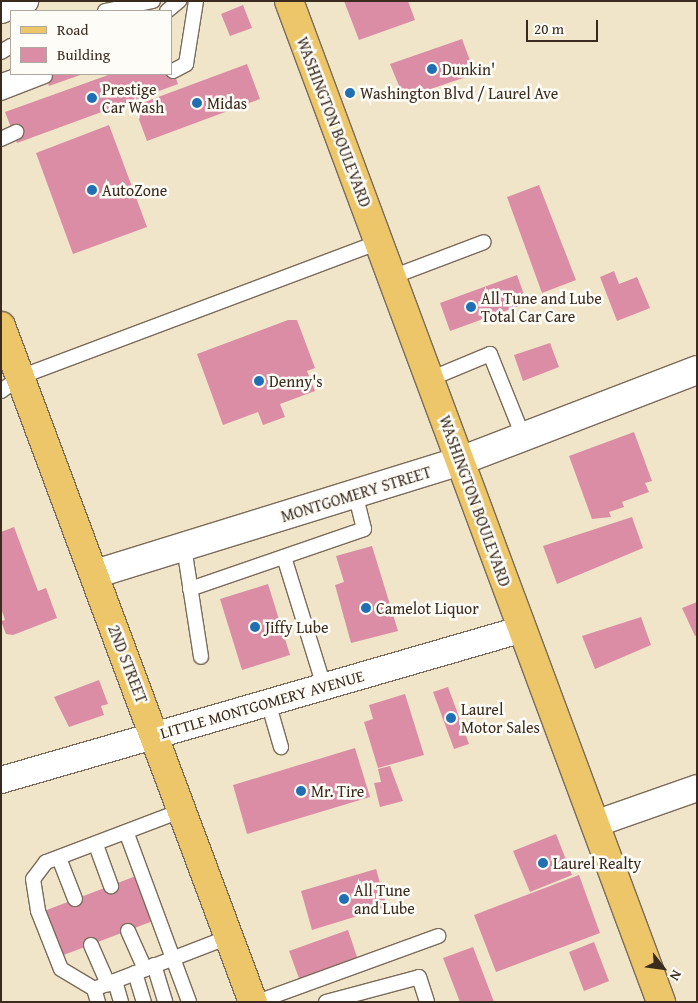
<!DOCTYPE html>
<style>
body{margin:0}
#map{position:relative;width:698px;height:1003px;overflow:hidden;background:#f0e5c9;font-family:"Gentium Book Plus",serif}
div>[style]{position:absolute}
.building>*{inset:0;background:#dc8da6}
.roads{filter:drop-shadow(1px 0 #7a6b5a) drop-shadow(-1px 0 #7a6b5a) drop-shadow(0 1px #7a6b5a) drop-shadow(0 -1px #7a6b5a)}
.service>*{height:14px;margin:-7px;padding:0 7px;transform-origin:7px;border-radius:7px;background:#fff}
.minor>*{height:26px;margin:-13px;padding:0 13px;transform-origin:13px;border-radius:13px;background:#fff}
.tertiary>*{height:28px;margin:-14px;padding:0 14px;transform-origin:14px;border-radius:14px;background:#fff}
.primary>*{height:28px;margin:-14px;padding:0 14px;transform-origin:14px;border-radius:14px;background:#ecc669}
.dots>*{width:14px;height:14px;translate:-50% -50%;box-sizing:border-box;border:2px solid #fdfcf7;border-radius:50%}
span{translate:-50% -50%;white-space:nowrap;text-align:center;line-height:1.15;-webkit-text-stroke:5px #fdfcf7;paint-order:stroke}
.poi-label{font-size:16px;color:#3b2a1e}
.left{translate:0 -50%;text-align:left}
.street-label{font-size:16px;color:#3b2a1e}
.frame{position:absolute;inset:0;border:2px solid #3b2a1e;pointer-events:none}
.legend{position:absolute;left:10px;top:10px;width:162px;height:65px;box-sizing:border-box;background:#fdfcf7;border:1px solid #afa8a0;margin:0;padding:6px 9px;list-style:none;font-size:15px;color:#3b2a1e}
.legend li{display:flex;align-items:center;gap:10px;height:25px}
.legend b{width:25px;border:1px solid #afa8a0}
.north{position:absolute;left:638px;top:943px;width:50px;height:50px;-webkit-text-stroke:4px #fdfcf7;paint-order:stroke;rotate:120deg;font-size:14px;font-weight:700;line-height:20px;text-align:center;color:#3b2a1e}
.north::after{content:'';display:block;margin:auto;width:18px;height:22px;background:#3b2a1e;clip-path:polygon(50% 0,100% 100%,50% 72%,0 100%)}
.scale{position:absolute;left:526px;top:20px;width:72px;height:22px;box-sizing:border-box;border:2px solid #3b2a1e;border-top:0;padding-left:6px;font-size:15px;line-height:18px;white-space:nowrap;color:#3b2a1e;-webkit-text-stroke:4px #fdfcf7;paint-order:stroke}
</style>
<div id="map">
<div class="building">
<div style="clip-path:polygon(344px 1px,408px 1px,415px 20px,359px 40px)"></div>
<div style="clip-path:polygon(243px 5px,252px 28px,230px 36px,221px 14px)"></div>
<div style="clip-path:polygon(462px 39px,475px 74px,404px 98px,390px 64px)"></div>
<div style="clip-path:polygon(247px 64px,260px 99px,147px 141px,134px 106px)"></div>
<div style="clip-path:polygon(171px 66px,178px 84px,17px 143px,5px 112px,111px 74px,171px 74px)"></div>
<div style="clip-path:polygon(45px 74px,83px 74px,49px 86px)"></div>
<div style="clip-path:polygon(109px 125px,147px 227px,73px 254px,36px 153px)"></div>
<div style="clip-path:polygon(539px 185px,576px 280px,542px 293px,507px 197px)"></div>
<div style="clip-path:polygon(614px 271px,619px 284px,637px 277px,650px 308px,617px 321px,600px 277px)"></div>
<div style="clip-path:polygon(517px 275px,527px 303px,450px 331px,440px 303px)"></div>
<div style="clip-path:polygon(288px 320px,297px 320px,315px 368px,307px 371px,315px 391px,280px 404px,285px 417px,263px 425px,258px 412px,223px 425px,197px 354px)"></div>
<div style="clip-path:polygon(550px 343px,559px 367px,523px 381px,514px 355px)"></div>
<div style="clip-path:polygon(634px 432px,652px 481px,645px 483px,649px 492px,622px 502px,624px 507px,609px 512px,611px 517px,592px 519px,569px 456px)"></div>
<div style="clip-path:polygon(632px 517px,643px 548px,557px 584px,543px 546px)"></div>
<div style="clip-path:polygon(14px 527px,38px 591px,46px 588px,57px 618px,13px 635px,6px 634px,1px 621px,5px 620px,1px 608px,1px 532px)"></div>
<div style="clip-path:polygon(372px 546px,398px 631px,351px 643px,335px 585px,344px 582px,336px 556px)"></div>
<div style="clip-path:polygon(268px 584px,290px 655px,242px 670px,220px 599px)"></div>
<div style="clip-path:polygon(697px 602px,697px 635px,695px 636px,682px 608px)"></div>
<div style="clip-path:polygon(641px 617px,651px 645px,595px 669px,582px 636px)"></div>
<div style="clip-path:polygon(99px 680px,108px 704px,101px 706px,104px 715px,69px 727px,54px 697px)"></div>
<div style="clip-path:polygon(448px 687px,469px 744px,454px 749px,433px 692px)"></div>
<div style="clip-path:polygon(405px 694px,424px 755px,378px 768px,364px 722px,373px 719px,369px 705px)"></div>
<div style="clip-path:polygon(355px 748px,370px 797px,247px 834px,233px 785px)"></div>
<div style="clip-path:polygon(390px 766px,403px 801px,380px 807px,374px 783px,381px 782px,378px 769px)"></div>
<div style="clip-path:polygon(556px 834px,572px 875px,530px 892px,513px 851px)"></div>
<div style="clip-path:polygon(376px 869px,387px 907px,312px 930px,301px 891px)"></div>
<div style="clip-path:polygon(579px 875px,600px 933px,496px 972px,474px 915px)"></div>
<div style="clip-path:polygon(136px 876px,153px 921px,61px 956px,44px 911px)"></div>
<div style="clip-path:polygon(348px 930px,358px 960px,300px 981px,289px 951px)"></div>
<div style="clip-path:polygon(594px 942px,609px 981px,584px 991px,569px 952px)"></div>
<div style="clip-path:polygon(473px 947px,494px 1002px,460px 1002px,443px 958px)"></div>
</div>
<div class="roads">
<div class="service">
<div style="left:105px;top:11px;width:49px;rotate:-11.8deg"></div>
<div style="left:167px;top:11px;width:16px;rotate:-40deg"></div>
<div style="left:1px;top:52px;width:12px;rotate:-31deg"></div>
<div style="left:173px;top:71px;width:15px;rotate:-28deg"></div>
<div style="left:186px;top:64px;width:64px;rotate:-81deg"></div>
<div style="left:1px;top:81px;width:21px;rotate:-19deg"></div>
<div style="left:1px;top:93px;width:47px;rotate:-21.1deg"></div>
<div style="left:1px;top:139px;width:17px;rotate:-25deg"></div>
<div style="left:392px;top:277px;width:98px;rotate:-20.8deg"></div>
<div style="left:430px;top:379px;width:65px;rotate:-22.6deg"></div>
<div style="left:490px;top:354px;width:88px;rotate:68.1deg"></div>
<div style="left:1px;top:391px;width:24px;rotate:-36deg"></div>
<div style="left:20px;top:377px;width:384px;rotate:-20.6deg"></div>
<div style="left:184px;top:547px;width:111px;rotate:81.2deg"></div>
<div style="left:284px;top:557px;width:135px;rotate:72.8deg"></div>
<div style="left:190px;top:589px;width:184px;rotate:-19deg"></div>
<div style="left:364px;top:529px;width:36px;rotate:-104deg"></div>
<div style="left:268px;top:702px;width:47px;rotate:73.9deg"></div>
<div style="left:183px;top:810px;width:147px;rotate:159.2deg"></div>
<div style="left:46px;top:862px;width:21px;rotate:127deg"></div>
<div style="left:33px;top:879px;width:32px;rotate:81deg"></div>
<div style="left:38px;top:911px;width:62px;rotate:68.4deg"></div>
<div style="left:61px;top:969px;width:39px;rotate:31deg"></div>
<div style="left:94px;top:989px;width:145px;rotate:-21.1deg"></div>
<div style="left:127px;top:834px;width:179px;rotate:69.7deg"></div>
<div style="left:96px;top:845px;width:44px;rotate:69.9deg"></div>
<div style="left:59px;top:858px;width:44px;rotate:68.7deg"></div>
<div style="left:128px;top:931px;width:42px;rotate:65.9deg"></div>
<div style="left:91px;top:945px;width:43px;rotate:66.4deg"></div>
<div style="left:154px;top:965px;width:39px;rotate:73deg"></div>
<div style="left:135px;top:973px;width:30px;rotate:73deg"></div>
<div style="left:115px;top:981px;width:22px;rotate:74deg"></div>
<div style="left:94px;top:989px;width:14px;rotate:73deg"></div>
<div style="left:257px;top:1002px;width:193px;rotate:-20deg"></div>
<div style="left:326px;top:1002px;width:96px;rotate:-15deg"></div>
<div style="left:419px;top:977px;width:26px;rotate:72deg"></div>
</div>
<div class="minor">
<div style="left:1px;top:10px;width:26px;rotate:-21deg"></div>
<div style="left:1px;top:780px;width:543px;rotate:-16.13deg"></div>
<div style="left:595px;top:824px;width:108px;rotate:-19.4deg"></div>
</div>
<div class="tertiary">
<div style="left:95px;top:574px;width:382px;rotate:-17.2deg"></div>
<div style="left:460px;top:461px;width:254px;rotate:-21deg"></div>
</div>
<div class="primary">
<div style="left:289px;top:1px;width:1068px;rotate:69.61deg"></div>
<div style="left:1px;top:326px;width:721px;rotate:69.56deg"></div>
</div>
</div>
<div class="dots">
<div style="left:432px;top:69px;background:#1f6fb2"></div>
<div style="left:350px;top:93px;background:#1f6fb2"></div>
<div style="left:92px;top:98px;background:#1f6fb2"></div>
<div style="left:197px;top:103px;background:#1f6fb2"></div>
<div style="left:92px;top:190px;background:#1f6fb2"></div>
<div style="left:471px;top:307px;background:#1f6fb2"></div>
<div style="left:259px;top:381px;background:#1f6fb2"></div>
<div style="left:366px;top:608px;background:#1f6fb2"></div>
<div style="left:255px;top:627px;background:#1f6fb2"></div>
<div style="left:451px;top:718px;background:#1f6fb2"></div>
<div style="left:301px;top:791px;background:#1f6fb2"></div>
<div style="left:543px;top:863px;background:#1f6fb2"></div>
<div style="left:344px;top:899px;background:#1f6fb2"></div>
</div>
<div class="poi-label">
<span class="left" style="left:442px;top:69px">Dunkin'</span>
<span class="left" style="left:102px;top:98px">Prestige<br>Car Wash</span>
<span class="left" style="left:360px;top:93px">Washington Blvd / Laurel Ave</span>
<span class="left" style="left:207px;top:103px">Midas</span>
<span class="left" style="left:102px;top:190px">AutoZone</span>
<span class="left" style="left:481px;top:307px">All Tune and Lube<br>Total Car Care</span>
<span class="left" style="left:269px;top:381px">Denny's</span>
<span class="left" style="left:376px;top:608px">Camelot Liquor</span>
<span class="left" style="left:265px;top:627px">Jiffy Lube</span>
<span class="left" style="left:461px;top:718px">Laurel<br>Motor Sales</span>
<span class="left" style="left:311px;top:791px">Mr. Tire</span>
<span class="left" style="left:553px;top:863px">Laurel Realty</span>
<span class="left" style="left:354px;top:899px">All Tune<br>and Lube</span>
</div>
<div class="street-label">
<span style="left:334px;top:122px;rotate:69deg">WASHINGTON BOULEVARD</span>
<span style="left:356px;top:494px;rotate:-17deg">MONTGOMERY STREET</span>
<span style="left:475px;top:501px;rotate:70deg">WASHINGTON BOULEVARD</span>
<span style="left:128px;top:664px;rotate:69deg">2ND STREET</span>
<span style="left:262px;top:704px;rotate:-16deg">LITTLE MONTGOMERY AVENUE</span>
</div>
<div class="frame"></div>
<ul class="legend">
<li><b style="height:6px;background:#ecc669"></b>Road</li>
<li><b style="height:14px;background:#dc8da6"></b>Building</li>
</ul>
<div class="north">N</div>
<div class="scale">20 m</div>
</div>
